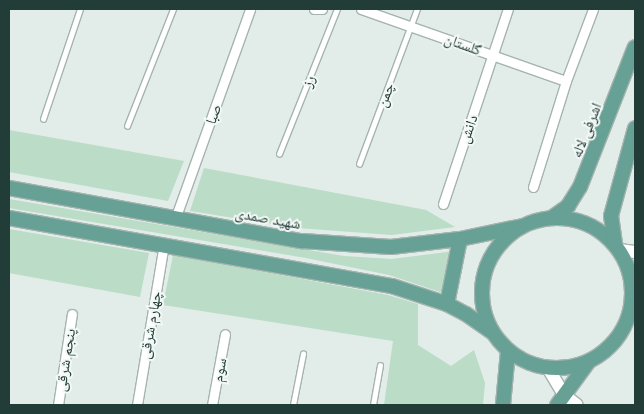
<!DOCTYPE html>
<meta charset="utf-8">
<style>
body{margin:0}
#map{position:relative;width:644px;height:414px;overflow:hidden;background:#e2ece8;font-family:Lato,"Noto Naskh Arabic",sans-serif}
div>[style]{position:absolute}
.green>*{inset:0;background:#bbdcc6}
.roads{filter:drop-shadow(1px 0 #a5b4af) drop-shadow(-1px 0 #a5b4af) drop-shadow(0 1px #a5b4af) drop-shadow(0 -1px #a5b4af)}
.lane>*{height:4.5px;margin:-2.25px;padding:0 2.25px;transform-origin:2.25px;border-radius:2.25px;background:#fff}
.street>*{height:9px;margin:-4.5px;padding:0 4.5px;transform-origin:4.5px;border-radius:4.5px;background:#fff}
.secondary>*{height:12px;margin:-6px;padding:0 6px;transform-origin:6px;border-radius:6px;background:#fff}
.primary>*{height:14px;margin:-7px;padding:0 7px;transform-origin:7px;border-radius:7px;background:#67a095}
.primary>.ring{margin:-7px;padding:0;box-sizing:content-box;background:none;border:14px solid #67a095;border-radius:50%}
span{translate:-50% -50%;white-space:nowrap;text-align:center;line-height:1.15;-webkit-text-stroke:4px #f2f8f6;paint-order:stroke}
.street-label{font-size:15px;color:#223c37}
.frame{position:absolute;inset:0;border:10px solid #223c37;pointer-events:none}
</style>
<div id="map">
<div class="green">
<div style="clip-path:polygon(9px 130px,184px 161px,168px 201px,9px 172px)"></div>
<div style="clip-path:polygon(204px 168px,426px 210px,455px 227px,392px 235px,298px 228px,190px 211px)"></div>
<div style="clip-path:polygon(9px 199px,344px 256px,392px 259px,455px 251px,446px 294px,389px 275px,306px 258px,9px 208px)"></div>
<div style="clip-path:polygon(9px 229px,149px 253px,140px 297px,9px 273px)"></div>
<div style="clip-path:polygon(173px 255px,388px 295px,418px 304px,418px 345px,451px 366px,474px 350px,485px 383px,483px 405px,384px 405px,393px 341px,163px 305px)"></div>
</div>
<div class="roads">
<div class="lane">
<div style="left:43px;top:119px;width:116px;rotate:-71.4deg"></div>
<div style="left:127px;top:126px;width:126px;rotate:-68.5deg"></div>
<div style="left:279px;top:154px;width:156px;rotate:-68.2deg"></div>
<div style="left:359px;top:164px;width:165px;rotate:-69.5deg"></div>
<div style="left:293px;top:405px;width:52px;rotate:-78.9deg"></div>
<div style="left:373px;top:405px;width:40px;rotate:-80deg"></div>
</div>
<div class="street">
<div style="left:314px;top:9px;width:8px"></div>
<div style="left:361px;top:9px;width:217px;rotate:19.4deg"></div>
<div style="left:533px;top:187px;width:111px;rotate:-72.7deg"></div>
<div style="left:566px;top:81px;width:77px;rotate:-69.4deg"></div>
<div style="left:443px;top:204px;width:206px;rotate:-71.6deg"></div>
<div style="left:175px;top:219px;width:223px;rotate:-70.3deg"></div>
<div style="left:58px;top:405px;width:92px;rotate:-81.3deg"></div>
<div style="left:137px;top:405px;width:163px;rotate:-80.5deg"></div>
<div style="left:212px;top:405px;width:72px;rotate:-79.6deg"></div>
</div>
<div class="secondary">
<div style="left:619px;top:250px;width:16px;rotate:7deg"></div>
<div style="left:632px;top:290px;width:4px;rotate:-34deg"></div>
<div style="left:548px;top:368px;width:31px;rotate:59deg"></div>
<div style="left:564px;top:395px;width:16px;rotate:38deg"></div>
</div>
<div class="primary">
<div style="left:9px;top:188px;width:298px;rotate:10.3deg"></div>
<div style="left:302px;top:241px;width:89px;rotate:3.9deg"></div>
<div style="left:391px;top:247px;width:69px;rotate:-6.6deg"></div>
<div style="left:460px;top:239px;width:64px;rotate:-11.7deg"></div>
<div style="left:553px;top:217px;width:19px;rotate:-36deg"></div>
<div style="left:568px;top:206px;width:22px;rotate:-58deg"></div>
<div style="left:580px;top:187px;width:150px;rotate:-68.6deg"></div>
<div style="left:9px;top:218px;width:389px;rotate:10.1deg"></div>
<div style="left:392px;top:286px;width:58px;rotate:18.1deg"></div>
<div style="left:447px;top:304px;width:21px;rotate:28deg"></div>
<div style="left:466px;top:314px;width:32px;rotate:35deg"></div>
<div class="ring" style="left:482px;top:218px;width:136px;height:136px"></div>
<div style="left:615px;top:244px;width:28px;rotate:-98deg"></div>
<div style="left:611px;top:216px;width:91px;rotate:-74.7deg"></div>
<div style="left:447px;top:304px;width:66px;rotate:-78.7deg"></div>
<div style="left:503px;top:405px;width:54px;rotate:-84.7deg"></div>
<div style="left:557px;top:405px;width:54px;rotate:-54deg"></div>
</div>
</div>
<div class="street-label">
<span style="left:463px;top:44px;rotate:20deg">گلستان</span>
<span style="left:308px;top:81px;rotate:-68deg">رز</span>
<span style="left:385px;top:95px;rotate:-70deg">چمن</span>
<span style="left:213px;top:114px;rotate:-70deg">صبا</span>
<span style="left:468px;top:129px;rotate:-71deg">دانش</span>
<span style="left:586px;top:130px;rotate:-68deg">اشرفی لاله</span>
<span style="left:268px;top:218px;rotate:10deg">شهید صمدی</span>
<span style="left:150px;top:325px;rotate:-80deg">چهارم شرقی</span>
<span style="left:65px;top:360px;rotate:-81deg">پنجم شرقی</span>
<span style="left:219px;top:370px;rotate:-80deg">سوم</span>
</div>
<div class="frame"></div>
</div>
